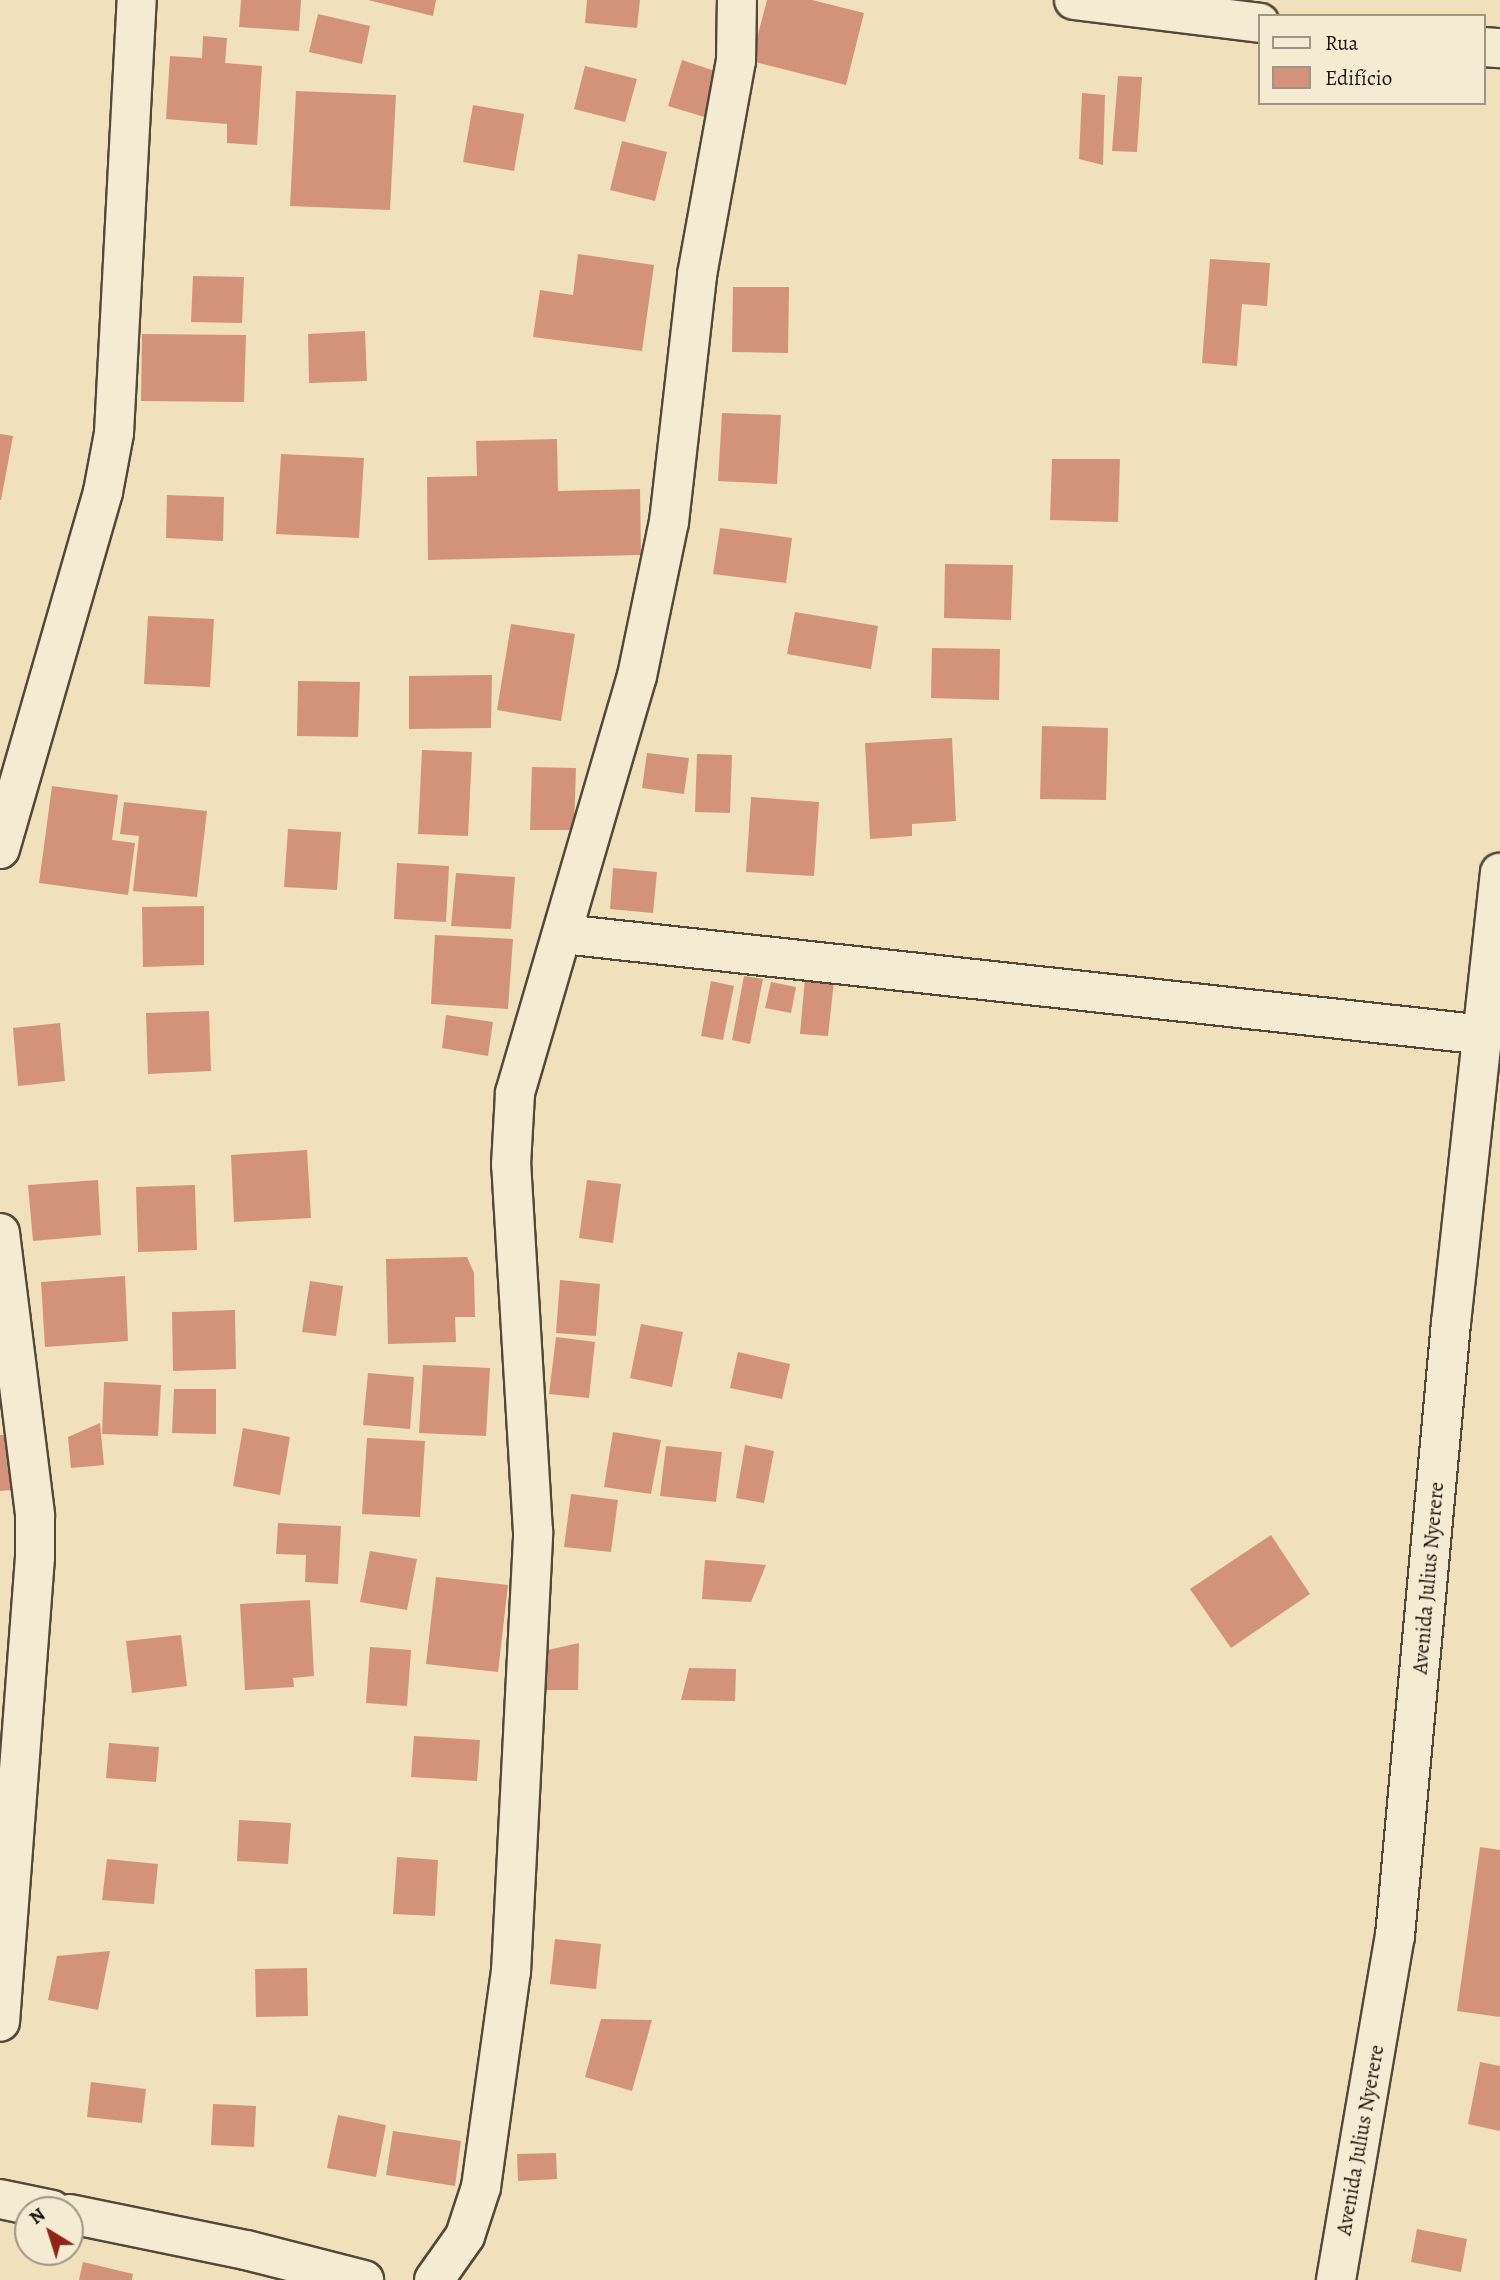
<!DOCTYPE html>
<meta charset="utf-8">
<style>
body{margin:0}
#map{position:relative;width:1500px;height:2280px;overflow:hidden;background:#f0e0bc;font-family:Alegreya,serif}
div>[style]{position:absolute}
.building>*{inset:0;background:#d3937a}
.roads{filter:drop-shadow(2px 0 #534839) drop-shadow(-2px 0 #534839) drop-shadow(0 2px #534839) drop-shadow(0 -2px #534839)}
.minor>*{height:38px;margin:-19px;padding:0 19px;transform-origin:19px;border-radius:19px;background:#f5ebd3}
span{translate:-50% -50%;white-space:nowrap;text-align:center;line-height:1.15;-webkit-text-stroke:7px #f5ebd3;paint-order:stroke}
.street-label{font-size:21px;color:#1f150d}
.legend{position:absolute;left:1258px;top:14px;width:228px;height:91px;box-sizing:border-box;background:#f5ebd3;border:2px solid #9f9584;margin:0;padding:9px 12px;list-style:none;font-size:21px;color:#1f150d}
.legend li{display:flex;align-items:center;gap:14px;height:35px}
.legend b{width:35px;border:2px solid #9f9584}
.north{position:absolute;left:14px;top:2196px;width:70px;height:70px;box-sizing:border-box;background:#f5ebd3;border:2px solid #9f9584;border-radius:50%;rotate:322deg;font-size:19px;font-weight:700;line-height:28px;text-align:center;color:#1f150d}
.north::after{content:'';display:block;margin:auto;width:24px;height:32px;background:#8f2418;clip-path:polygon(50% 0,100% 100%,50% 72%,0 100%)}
</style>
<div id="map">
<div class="building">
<div style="clip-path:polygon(241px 0,301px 0,299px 31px,239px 27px)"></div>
<div style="clip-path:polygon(368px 0,436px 0,433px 16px)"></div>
<div style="clip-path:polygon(587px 0,640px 0,637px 28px,585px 23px)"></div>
<div style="clip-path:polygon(767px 0,812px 0,864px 13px,846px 85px,751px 61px)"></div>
<div style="clip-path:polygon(318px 14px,370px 26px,362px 64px,309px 52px)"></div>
<div style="clip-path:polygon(203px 36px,227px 38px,225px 63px,262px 66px,257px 145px,227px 143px,227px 124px,166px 119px,170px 56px,202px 58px)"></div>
<div style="clip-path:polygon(682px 60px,715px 71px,711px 119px,668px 106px)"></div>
<div style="clip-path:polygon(585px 66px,637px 79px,625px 122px,574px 109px)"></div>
<div style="clip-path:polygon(1118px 76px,1142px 77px,1137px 152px,1112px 151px)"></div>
<div style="clip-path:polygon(296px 91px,396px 95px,390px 210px,290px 206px)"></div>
<div style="clip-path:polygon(1082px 93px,1105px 95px,1103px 165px,1079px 159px)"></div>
<div style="clip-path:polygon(473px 105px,524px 114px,514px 171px,463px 162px)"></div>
<div style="clip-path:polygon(622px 141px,667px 152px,655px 201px,610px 190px)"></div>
<div style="clip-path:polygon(578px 254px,654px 265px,642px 351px,533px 337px,540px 290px,573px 295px)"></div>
<div style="clip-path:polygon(1210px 259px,1270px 263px,1267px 306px,1242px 304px,1237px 366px,1202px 363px)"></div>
<div style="clip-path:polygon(193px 276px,244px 277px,242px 323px,191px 322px)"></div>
<div style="clip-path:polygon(733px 287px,789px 287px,788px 353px,732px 352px)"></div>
<div style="clip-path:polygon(365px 331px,367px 381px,309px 383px,308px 334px)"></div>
<div style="clip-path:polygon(142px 334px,246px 335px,244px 402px,141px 401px)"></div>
<div style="clip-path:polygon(722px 413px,781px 415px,777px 484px,718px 481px)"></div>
<div style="clip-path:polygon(0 434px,13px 436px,1px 500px,0 500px)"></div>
<div style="clip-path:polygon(557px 439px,558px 491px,640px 489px,641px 555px,428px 560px,427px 477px,477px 476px,476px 441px)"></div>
<div style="clip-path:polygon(281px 454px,364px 458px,359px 538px,276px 534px)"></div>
<div style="clip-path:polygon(1052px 459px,1120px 459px,1118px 522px,1050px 520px)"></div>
<div style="clip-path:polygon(167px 495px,224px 497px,223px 541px,166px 538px)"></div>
<div style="clip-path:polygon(720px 528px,792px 538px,786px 583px,713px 574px)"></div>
<div style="clip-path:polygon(945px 564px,1013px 565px,1011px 620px,944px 618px)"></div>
<div style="clip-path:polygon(795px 612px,878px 626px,871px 669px,787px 654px)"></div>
<div style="clip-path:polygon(148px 616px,214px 619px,210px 687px,144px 684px)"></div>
<div style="clip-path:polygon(511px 624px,575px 634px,561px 721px,497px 710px)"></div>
<div style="clip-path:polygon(932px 648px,1000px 649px,999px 700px,931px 698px)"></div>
<div style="clip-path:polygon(492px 675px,491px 728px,409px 729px,409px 676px)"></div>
<div style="clip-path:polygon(298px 681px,360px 682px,358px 737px,297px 736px)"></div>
<div style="clip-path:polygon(1042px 726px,1108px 728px,1106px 800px,1040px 799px)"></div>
<div style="clip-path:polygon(952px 738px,956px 821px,912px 824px,912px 836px,870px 839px,865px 743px)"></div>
<div style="clip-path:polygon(422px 750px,472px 752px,468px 836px,418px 834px)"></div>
<div style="clip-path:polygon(647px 753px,689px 758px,684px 794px,642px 788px)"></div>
<div style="clip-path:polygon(697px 754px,732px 755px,730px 813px,695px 812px)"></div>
<div style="clip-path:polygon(532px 767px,576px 768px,574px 830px,530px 830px)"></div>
<div style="clip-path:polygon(52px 786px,118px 795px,112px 840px,135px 843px,128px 895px,39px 883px)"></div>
<div style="clip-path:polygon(751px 797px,819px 802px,814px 876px,746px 872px)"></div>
<div style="clip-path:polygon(124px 802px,207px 811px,197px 897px,133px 891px,139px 836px,120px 834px)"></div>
<div style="clip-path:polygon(288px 829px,341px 832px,337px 890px,284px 887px)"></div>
<div style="clip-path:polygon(397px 863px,449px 866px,446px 922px,394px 919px)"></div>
<div style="clip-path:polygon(613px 868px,657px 872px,653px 913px,610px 909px)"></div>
<div style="clip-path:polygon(456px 873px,515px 877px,511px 929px,451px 926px)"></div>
<div style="clip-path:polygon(204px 906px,204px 965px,143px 967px,142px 907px)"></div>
<div style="clip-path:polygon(435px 935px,513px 939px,508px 1009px,431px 1004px)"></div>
<div style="clip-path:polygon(744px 976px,763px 979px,750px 1044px,732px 1040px)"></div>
<div style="clip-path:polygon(805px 978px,834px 981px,828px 1036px,800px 1034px)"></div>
<div style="clip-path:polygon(711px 981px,734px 986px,723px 1040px,701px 1036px)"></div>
<div style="clip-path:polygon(771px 982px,796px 987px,791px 1013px,765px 1008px)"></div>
<div style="clip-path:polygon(209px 1011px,211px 1071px,148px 1074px,146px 1013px)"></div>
<div style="clip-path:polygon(446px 1015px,493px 1022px,488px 1056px,442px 1048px)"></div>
<div style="clip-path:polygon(60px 1023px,65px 1081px,18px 1086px,13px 1028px)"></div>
<div style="clip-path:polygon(307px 1150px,311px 1218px,234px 1222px,231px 1155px)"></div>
<div style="clip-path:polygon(98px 1180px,101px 1235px,33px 1241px,28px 1185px)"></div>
<div style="clip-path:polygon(587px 1180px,621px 1184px,613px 1243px,579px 1238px)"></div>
<div style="clip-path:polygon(195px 1185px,197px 1250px,138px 1252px,136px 1187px)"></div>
<div style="clip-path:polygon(467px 1257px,474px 1273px,475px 1317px,455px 1317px,456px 1342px,388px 1344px,386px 1259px)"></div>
<div style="clip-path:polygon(125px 1276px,128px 1341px,45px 1347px,41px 1282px)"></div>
<div style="clip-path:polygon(560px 1280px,600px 1284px,596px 1336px,556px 1333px)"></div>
<div style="clip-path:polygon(310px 1281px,343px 1286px,336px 1336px,302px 1332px)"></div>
<div style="clip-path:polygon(235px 1310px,236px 1369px,173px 1371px,172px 1312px)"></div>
<div style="clip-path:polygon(641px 1324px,683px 1332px,672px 1387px,630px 1378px)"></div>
<div style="clip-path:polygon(556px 1337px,595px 1342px,589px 1398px,549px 1394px)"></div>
<div style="clip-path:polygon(738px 1352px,790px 1364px,782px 1399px,730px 1388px)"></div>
<div style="clip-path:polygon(423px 1365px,490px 1368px,486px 1436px,419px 1433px)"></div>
<div style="clip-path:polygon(368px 1373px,414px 1377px,410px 1429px,363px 1425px)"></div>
<div style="clip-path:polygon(104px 1382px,161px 1385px,158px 1436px,102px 1434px)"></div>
<div style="clip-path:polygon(174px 1389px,216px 1389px,216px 1434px,172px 1433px)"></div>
<div style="clip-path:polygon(100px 1423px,104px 1465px,71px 1468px,68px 1437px)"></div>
<div style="clip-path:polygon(243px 1428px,290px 1437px,280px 1495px,233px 1486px)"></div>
<div style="clip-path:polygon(613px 1432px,661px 1440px,651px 1494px,604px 1487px)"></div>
<div style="clip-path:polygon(0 1435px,9px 1435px,11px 1490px,0 1491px)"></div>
<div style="clip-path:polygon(367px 1438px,425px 1441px,420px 1517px,362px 1514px)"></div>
<div style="clip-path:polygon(745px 1445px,774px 1451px,764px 1503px,736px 1498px)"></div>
<div style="clip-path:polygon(666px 1446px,722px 1452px,716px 1502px,660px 1496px)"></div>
<div style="clip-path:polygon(571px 1494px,618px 1500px,611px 1552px,564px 1547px)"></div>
<div style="clip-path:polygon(278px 1523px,341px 1526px,338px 1584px,305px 1582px,306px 1555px,276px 1554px)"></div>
<div style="clip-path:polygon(1271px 1535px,1310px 1594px,1231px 1648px,1190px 1589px)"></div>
<div style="clip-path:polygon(370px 1551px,417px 1559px,407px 1610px,360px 1602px)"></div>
<div style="clip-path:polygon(705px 1560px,766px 1565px,751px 1602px,702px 1599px)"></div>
<div style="clip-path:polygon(436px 1577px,508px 1585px,498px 1672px,426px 1664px)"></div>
<div style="clip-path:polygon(310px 1600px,314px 1676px,293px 1678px,294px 1687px,245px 1690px,240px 1604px)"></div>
<div style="clip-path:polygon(181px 1635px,187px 1686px,132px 1693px,126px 1641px)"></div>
<div style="clip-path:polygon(579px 1643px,578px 1690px,538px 1690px,539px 1652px)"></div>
<div style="clip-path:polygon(370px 1647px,411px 1650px,407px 1706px,366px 1703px)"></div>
<div style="clip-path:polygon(689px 1668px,736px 1669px,735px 1701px,681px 1700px)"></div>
<div style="clip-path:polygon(414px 1736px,480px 1740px,477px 1781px,411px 1777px)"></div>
<div style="clip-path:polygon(109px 1743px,159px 1747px,156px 1782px,106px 1778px)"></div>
<div style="clip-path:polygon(239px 1820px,291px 1823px,288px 1864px,237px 1861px)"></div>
<div style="clip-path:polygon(1480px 1847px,1500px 1850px,1500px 2017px,1457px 2011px)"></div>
<div style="clip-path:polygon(397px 1857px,438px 1860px,435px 1916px,393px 1914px)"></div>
<div style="clip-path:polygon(107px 1859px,158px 1864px,154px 1904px,102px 1900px)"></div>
<div style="clip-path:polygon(555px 1939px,601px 1944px,596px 1989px,550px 1984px)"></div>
<div style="clip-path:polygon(110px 1951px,98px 2010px,48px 2000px,57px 1956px)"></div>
<div style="clip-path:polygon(307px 1968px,308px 2016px,256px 2017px,255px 1969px)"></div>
<div style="clip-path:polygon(601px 2019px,652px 2020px,632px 2091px,585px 2077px)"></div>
<div style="clip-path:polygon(1480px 2062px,1500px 2066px,1500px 2131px,1468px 2124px)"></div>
<div style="clip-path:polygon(91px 2082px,146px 2089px,142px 2123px,87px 2117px)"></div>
<div style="clip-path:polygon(213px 2104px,256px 2106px,254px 2147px,211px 2145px)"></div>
<div style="clip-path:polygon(338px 2115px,386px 2125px,376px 2177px,327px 2168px)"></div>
<div style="clip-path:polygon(393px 2131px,461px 2141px,455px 2186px,386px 2175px)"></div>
<div style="clip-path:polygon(556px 2153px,557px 2179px,518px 2181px,517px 2154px)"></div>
<div style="clip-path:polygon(1417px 2229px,1467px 2239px,1461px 2272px,1411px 2262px)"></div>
<div style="clip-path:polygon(83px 2262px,133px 2274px,132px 2280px,79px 2280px)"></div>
</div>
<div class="roads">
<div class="minor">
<div style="left:1074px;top:0;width:187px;rotate:7deg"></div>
<div style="left:1484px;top:47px;width:16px;rotate:4deg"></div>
<div style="left:0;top:849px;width:372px;rotate:-73.9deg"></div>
<div style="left:103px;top:492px;width:60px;rotate:-79.4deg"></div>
<div style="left:114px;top:433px;width:434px;rotate:-87deg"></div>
<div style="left:563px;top:934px;width:928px;rotate:6.25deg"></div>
<div style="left:0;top:1233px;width:285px;rotate:82.9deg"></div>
<div style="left:35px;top:1516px;width:41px;rotate:90deg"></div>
<div style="left:35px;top:1557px;width:466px;rotate:94.3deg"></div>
<div style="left:0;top:2199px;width:53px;rotate:11.9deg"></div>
<div style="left:70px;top:2214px;width:180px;rotate:11.6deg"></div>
<div style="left:246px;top:2250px;width:122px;rotate:14.3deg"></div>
<div style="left:434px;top:2280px;width:54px;rotate:-54.8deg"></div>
<div style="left:465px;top:2236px;width:52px;rotate:-71.9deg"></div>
<div style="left:481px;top:2187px;width:217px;rotate:-82.1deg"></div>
<div style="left:511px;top:1972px;width:441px;rotate:-87.1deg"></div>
<div style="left:533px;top:1532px;width:368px;rotate:-93.4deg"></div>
<div style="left:511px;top:1165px;width:72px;rotate:-86.8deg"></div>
<div style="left:515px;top:1093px;width:434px;rotate:-73.7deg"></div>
<div style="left:637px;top:676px;width:157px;rotate:-78.3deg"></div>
<div style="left:669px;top:522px;width:249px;rotate:-83.5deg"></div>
<div style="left:697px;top:275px;width:218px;rotate:-79.7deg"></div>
<div style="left:736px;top:61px;width:61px;rotate:-89.1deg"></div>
<div style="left:1336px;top:2280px;width:349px;rotate:-80.3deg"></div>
<div style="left:1395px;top:1936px;width:616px;rotate:-84.78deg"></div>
<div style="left:1451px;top:1323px;width:453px;rotate:-83.8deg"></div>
</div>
</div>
<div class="street-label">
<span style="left:1428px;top:1578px;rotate:-85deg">Avenida Julius Nyerere</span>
<span style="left:1360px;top:2140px;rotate:-80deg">Avenida Julius Nyerere</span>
</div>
<ul class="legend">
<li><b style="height:9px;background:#f5ebd3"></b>Rua</li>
<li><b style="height:19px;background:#d3937a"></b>Edifício</li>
</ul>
<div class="north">N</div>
</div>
